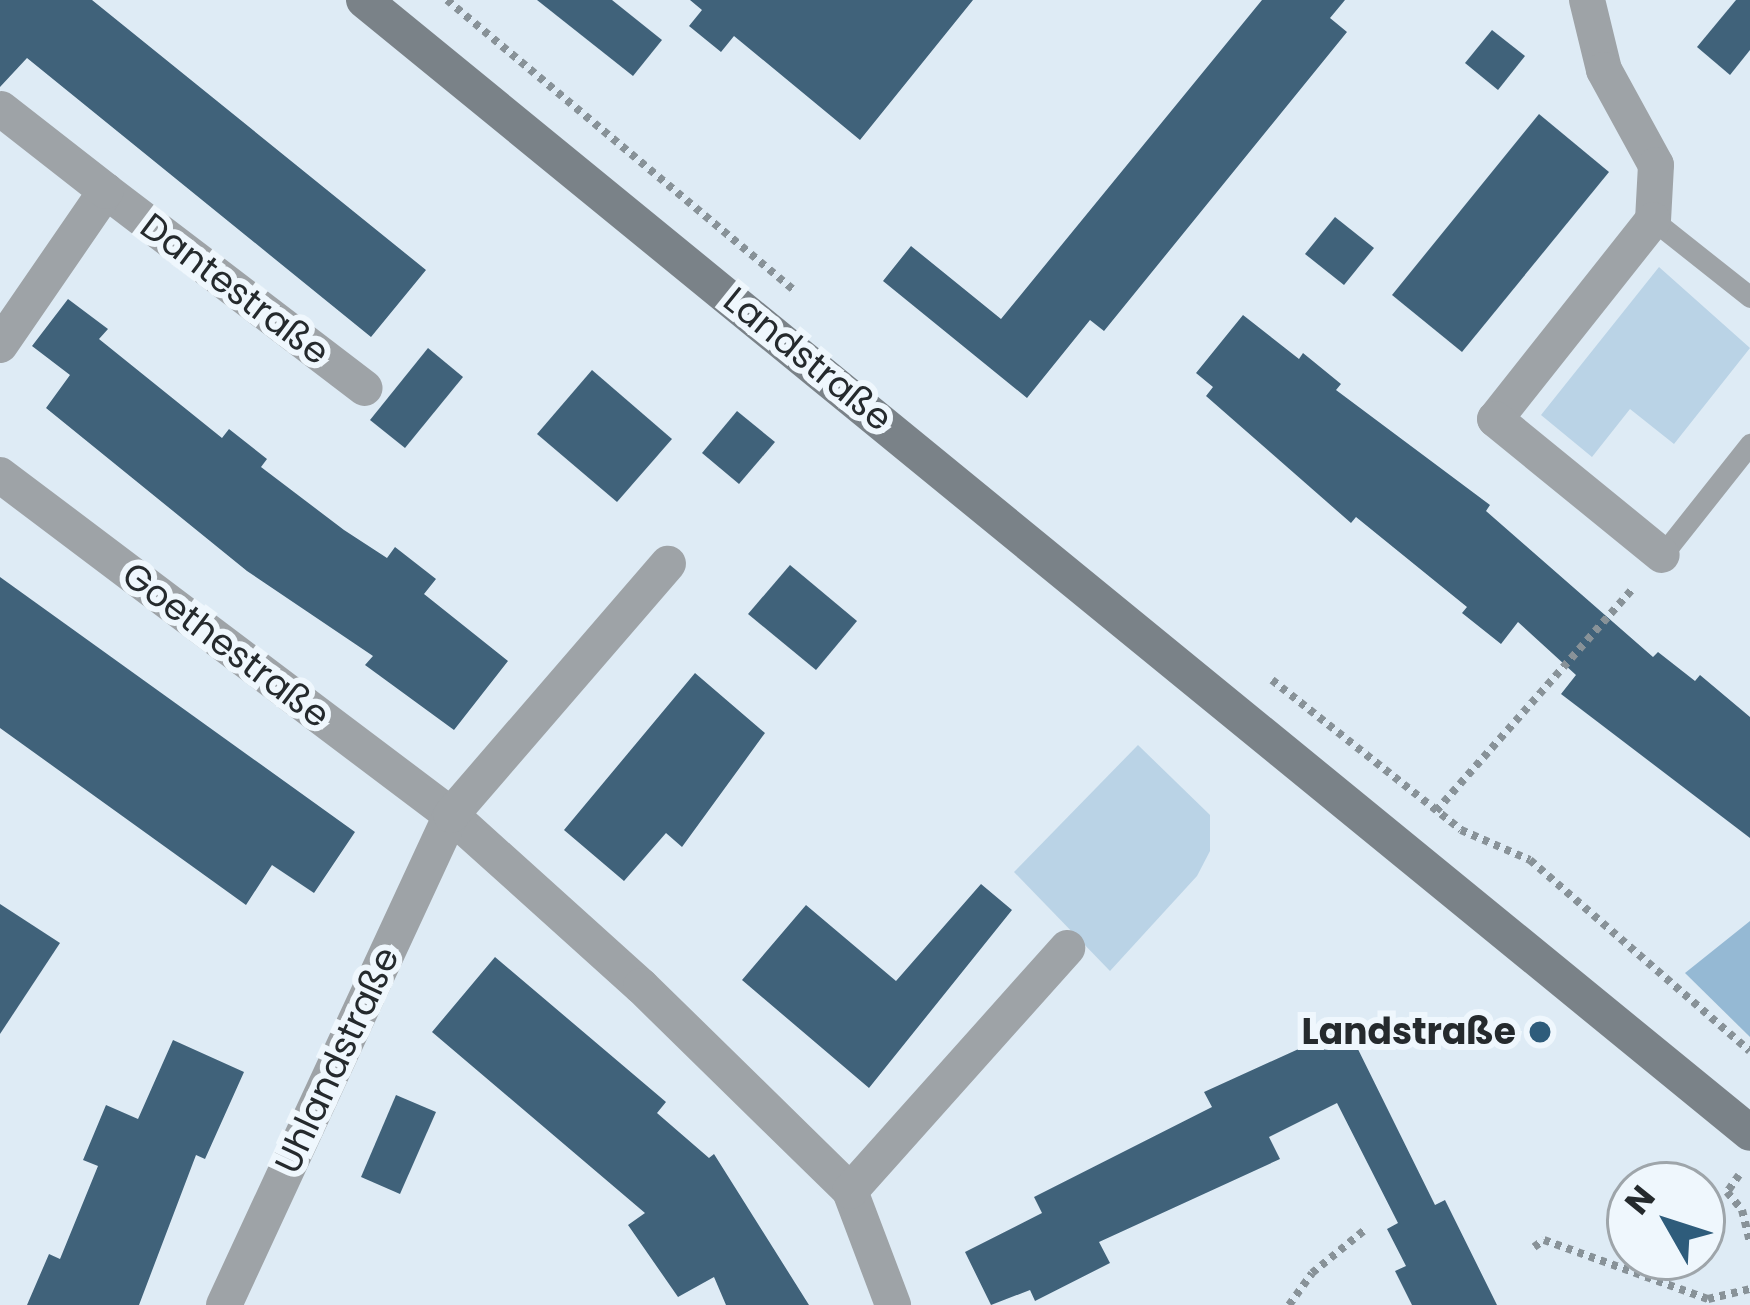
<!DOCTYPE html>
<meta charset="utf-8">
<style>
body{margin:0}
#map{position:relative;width:1750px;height:1305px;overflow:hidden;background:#deebf5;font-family:Poppins,sans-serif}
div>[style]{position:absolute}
.green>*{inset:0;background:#bad3e6}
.forest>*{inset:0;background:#95b9d4}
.building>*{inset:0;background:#40627a}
.path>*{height:8px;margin-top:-4px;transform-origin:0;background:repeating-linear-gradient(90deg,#889298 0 6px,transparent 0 12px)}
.lane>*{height:21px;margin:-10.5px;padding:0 10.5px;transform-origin:10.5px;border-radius:10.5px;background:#9ea3a7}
.street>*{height:36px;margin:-18px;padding:0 18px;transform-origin:18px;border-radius:18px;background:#9ea3a7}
.secondary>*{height:36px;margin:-18px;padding:0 18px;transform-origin:18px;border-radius:18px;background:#7a8288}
.dots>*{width:33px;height:33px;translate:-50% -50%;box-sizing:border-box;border:6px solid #eff7fd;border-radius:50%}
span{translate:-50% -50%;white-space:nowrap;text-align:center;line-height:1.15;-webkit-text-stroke:12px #eff7fd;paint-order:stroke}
.street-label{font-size:36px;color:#252a2d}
.poi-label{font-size:36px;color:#252a2d;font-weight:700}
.right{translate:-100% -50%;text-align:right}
.north{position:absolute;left:1606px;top:1161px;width:120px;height:120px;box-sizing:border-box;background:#eff7fd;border:3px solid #9ea5aa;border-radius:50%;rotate:309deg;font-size:33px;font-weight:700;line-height:48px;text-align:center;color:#252a2d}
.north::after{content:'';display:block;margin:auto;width:42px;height:54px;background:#2e5c7b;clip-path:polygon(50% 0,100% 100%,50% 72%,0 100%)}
</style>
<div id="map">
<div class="green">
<div style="clip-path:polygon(1659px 267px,1750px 348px,1674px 444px,1630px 409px,1592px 457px,1541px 415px)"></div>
<div style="clip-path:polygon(1138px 745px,1210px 815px,1210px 851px,1197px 876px,1110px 971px,1014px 872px)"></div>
</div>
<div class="forest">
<div style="clip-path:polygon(1750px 921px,1750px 1037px,1685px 973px)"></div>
</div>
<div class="building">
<div style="clip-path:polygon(0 0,92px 0,426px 270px,371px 337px,27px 58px,0 87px)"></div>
<div style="clip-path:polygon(537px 0,612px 0,662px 40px,633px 76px)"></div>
<div style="clip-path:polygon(690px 0,973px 0,860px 140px,734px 36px,721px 52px,689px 26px,702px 10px)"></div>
<div style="clip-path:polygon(1262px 0,1345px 0,1330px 18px,1347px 32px,1104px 331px,1090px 320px,1027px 398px,883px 281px,911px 246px,1001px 319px)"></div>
<div style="clip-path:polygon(1736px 0,1750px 0,1750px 50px,1730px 75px,1697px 47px)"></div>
<div style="clip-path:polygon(1492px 30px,1525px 56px,1498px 90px,1465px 63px)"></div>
<div style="clip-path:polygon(1539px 114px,1609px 172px,1462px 352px,1392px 295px)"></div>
<div style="clip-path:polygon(1335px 217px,1374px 248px,1344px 285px,1305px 254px)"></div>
<div style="clip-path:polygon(68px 299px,108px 329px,99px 339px,222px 438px,229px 429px,267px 459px,261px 467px,344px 530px,387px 558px,395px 547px,436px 579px,424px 594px,508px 661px,454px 730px,365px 665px,373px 656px,247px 571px,46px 408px,70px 375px,32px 346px)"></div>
<div style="clip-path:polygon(1243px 315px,1299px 359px,1303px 353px,1341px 384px,1336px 390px,1490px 505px,1486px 511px,1653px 657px,1658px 652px,1695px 681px,1700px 675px,1750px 717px,1750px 838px,1561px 694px,1576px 675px,1518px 622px,1501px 644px,1462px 613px,1467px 607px,1356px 517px,1351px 523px,1206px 396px,1213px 387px,1196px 373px)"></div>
<div style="clip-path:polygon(428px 348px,463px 377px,405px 448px,370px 420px)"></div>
<div style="clip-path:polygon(592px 370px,672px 439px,617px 502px,537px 434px)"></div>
<div style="clip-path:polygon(737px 411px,775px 442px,739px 484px,702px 453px)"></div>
<div style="clip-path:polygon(790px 565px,857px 621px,816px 670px,748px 614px)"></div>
<div style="clip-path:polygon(0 577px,355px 832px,314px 893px,272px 865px,246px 905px,0 728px)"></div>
<div style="clip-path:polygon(695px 673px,765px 733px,682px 847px,666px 833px,624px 881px,564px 830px)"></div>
<div style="clip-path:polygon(981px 884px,1012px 910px,869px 1088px,742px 980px,806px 905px,896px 981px)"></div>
<div style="clip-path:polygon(0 904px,60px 943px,0 1034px)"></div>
<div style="clip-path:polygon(495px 957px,666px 1102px,657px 1113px,709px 1158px,714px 1154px,809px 1305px,726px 1305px,714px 1277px,678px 1297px,628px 1225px,645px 1213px,432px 1032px)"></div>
<div style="clip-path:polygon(1347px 1027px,1435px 1205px,1445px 1200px,1497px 1305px,1412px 1305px,1395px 1271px,1406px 1266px,1387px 1229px,1398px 1223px,1337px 1103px,1269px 1137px,1280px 1159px,1099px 1242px,1110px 1263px,1035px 1301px,1030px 1290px,991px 1305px,965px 1252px,1042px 1213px,1034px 1197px,1212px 1107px,1204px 1092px)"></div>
<div style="clip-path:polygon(173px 1040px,244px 1072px,205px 1159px,196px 1155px,139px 1305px,27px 1305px,49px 1254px,60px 1259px,98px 1166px,83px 1160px,106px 1105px,138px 1119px)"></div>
<div style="clip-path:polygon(396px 1095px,436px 1112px,400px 1194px,361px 1177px)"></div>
</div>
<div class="path">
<div style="left:447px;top:0;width:454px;rotate:39.9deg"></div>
<div style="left:1272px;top:680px;width:241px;rotate:38.4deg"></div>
<div style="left:1461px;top:830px;width:75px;rotate:23.5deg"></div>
<div style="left:1530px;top:860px;width:291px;rotate:41deg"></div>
<div style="left:1436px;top:811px;width:299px;rotate:-48.5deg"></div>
<div style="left:1739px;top:1175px;width:21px;rotate:125deg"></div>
<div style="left:1727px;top:1192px;width:23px;rotate:50deg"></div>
<div style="left:1742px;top:1210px;width:34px;rotate:76deg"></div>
<div style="left:1534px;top:1247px;width:12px;rotate:-35deg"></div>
<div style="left:1544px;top:1240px;width:174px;rotate:19.8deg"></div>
<div style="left:1708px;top:1299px;width:43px;rotate:-13.4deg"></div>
<div style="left:1289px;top:1305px;width:39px;rotate:-54deg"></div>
<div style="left:1312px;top:1273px;width:71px;rotate:-39.3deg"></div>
</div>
<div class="lane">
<div style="left:1653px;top:220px;width:124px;rotate:38.4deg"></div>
<div style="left:1662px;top:555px;width:142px;rotate:-51.6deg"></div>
</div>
<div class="street">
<div style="left:1587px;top:0;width:72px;rotate:76.3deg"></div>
<div style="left:1604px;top:70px;width:108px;rotate:61.3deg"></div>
<div style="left:1656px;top:165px;width:55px;rotate:93.1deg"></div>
<div style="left:1653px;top:220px;width:254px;rotate:128.4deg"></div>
<div style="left:1495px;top:419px;width:215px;rotate:39.2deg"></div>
<div style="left:106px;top:191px;width:325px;rotate:37.3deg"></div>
<div style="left:0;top:345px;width:187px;rotate:-55.5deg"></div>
<div style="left:106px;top:191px;width:133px;rotate:-142deg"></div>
<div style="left:0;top:475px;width:565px;rotate:37.01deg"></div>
<div style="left:451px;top:815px;width:256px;rotate:42deg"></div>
<div style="left:641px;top:986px;width:293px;rotate:44.4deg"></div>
<div style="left:850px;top:1191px;width:122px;rotate:69.3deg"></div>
<div style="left:850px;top:1191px;width:326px;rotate:-48.2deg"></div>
<div style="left:224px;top:1305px;width:540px;rotate:-65.14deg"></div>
<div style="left:451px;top:815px;width:332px;rotate:-49.2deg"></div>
</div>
<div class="secondary">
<div style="left:364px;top:0;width:1790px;rotate:39.26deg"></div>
</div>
<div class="dots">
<div style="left:1540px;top:1032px;background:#2e5c7b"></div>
</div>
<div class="street-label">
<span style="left:235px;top:289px;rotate:37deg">Dantestraße</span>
<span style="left:808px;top:359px;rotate:39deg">Landstraße</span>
<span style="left:226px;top:645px;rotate:37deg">Goethestraße</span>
<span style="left:337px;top:1060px;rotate:-65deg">Uhlandstraße</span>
</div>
<div class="poi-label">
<span class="right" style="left:1516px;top:1032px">Landstraße</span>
</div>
<div class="north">N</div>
</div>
